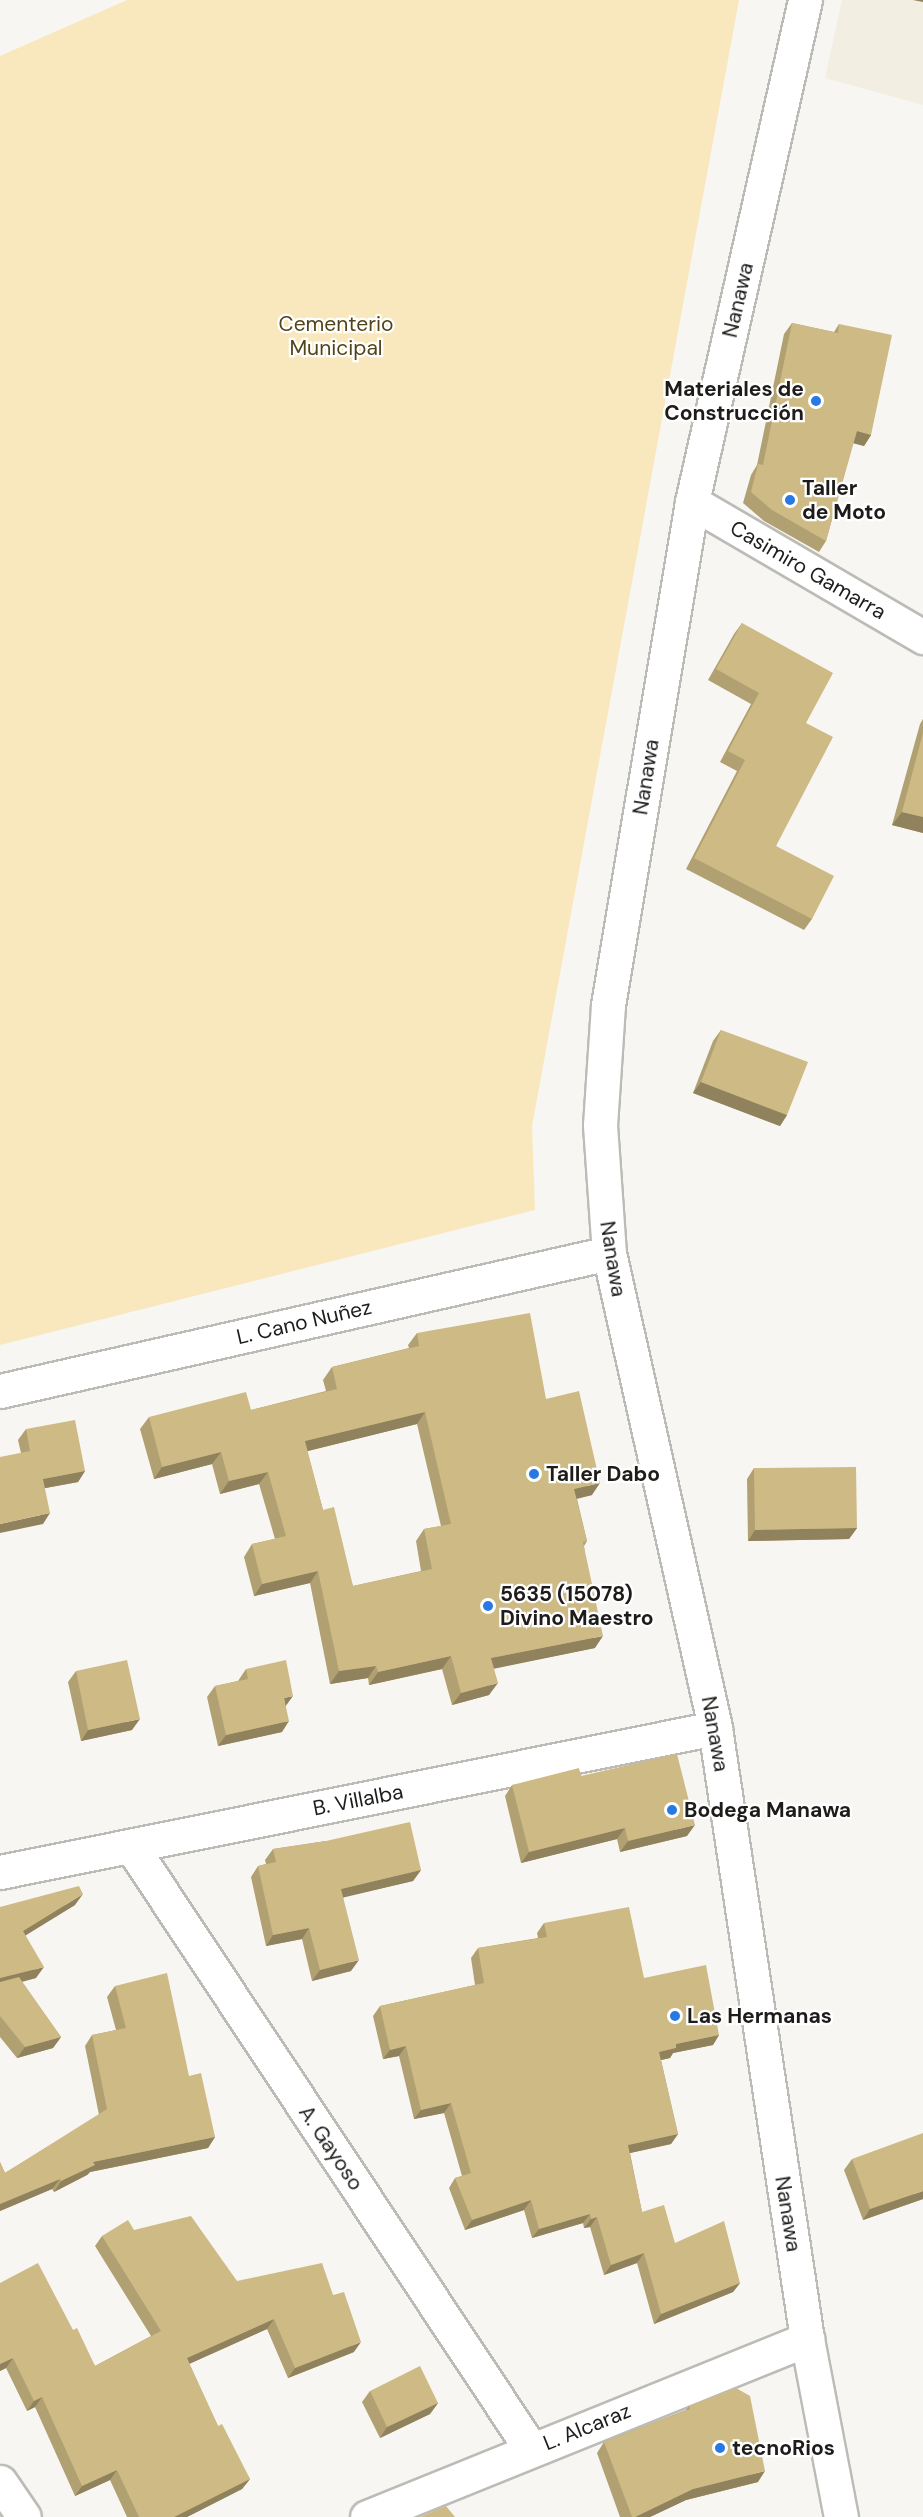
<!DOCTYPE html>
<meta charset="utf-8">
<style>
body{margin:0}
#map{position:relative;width:923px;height:2517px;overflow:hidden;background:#f8f6f2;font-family:"DM Sans",sans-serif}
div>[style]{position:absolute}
.built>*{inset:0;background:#f3eee2}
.green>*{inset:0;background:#f9e8bd}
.roads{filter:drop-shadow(2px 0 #bdbbb6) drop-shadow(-2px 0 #bdbbb6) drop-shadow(0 2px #bdbbb6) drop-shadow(0 -2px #bdbbb6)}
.minor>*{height:33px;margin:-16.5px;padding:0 16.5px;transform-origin:16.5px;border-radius:16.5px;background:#fff}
.wall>*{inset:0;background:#b1a072}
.shaded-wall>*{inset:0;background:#90825c}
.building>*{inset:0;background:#ceba84}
.dots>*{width:16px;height:16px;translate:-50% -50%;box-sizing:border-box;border:3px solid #fff;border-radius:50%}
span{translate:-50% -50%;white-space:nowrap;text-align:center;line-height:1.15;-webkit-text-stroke:4.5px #fff;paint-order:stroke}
.street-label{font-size:21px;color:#1d1c1a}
.park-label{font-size:21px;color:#524419}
.poi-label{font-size:21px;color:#1d1c1a;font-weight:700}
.right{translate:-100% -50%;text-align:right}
.left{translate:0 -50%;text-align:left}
</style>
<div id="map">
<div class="built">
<div style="clip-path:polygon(842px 0,923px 0,923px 105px,825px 78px)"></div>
</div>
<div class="green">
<div style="clip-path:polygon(127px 0,739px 0,532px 1126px,535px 1210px,0 1345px,0 56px)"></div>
</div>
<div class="roads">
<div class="minor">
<div style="left:805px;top:0;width:515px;rotate:102.69deg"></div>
<div style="left:692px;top:502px;width:510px;rotate:99.48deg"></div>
<div style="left:608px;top:1005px;width:120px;rotate:93.8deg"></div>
<div style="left:600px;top:1125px;width:128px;rotate:86deg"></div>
<div style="left:609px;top:1253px;width:487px;rotate:77.4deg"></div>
<div style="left:715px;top:1728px;width:618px;rotate:81.44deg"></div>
<div style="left:807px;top:2339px;width:181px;rotate:79.2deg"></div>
<div style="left:692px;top:502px;width:268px;rotate:30.3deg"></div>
<div style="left:0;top:1391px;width:624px;rotate:-12.77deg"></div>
<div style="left:131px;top:1846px;width:724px;rotate:56.44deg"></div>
<div style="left:0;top:1872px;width:729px;rotate:-11.39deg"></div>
<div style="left:0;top:2482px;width:42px;rotate:55.6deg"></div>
<div style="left:367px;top:2517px;width:475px;rotate:-22deg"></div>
</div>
</div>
<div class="wall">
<div style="clip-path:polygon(792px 323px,834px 332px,839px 324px,871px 435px,864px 446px,853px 443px,826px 541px,819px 552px,764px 521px,743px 503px,751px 475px,757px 465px,784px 334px)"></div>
<div style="clip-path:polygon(742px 623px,806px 723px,776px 846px,812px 919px,804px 930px,686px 869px,737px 771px,720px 762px,751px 704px,708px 680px,734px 634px)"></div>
<div style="clip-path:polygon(923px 719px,923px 833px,892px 825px,920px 724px)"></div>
<div style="clip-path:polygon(721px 1030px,787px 1115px,780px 1126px,693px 1093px,713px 1041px)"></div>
<div style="clip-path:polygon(evenodd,417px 1333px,546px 1399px,592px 1495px,577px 1499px,587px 1541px,584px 1546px,595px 1648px,494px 1668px,489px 1695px,452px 1705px,442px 1669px,369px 1685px,368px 1678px,330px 1684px,310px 1583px,254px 1596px,244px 1557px,252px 1544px,275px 1539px,259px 1484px,220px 1494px,212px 1464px,154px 1479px,140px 1429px,149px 1417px,251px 1410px,326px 1391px,323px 1380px,332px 1367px,409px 1348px,408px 1345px,417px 1333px,417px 1424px,441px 1526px,424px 1529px,416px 1541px,421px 1571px,353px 1586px,323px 1510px,307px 1451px,417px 1424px)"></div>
<div style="clip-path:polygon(26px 1429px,85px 1471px,78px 1482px,45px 1488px,43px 1524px,21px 1453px,18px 1440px)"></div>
<div style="clip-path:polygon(754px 1468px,857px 1528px,849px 1539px,748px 1541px,747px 1479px)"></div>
<div style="clip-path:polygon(246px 1669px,286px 1706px,282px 1732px,218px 1746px,207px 1697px,215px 1686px,238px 1681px)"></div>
<div style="clip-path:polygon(76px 1671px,132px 1730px,81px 1741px,68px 1682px)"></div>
<div style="clip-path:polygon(581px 1776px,687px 1836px,620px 1852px,617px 1839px,521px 1863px,505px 1796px,512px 1785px)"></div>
<div style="clip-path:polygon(326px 1841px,421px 1870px,413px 1881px,343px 1897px,351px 1971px,312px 1981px,302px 1939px,266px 1946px,251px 1877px,258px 1866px,266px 1864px,265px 1860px,273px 1849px)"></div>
<div style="clip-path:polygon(75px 1905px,25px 1935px,36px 1978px,22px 1982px,61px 2037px,53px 2048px,17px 2058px,0 2037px,0 1907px)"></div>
<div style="clip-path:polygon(544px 1923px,644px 1978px,719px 2035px,713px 2045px,673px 2053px,670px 2058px,661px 2060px,678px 2134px,671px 2144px,630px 2153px,642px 2212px,675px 2243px,740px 2283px,733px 2292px,654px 2324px,637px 2263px,604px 2275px,590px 2227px,584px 2228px,583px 2223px,532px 2238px,524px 2210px,465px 2230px,449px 2188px,455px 2178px,462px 2176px,444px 2113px,414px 2119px,399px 2056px,383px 2059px,373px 2016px,380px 2006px,475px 1985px,471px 1958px,478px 1948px,538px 1938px,537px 1933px)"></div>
<div style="clip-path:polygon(115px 1986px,189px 2076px,215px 2137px,208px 2148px,90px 2172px,87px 2175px,54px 2192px,52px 2189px,0 2211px,0 2162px,5px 2173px,99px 2115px,85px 2046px,92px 2035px,116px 2030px,107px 1997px)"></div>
<div style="clip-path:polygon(852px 2159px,923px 2199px,863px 2220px,844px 2170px)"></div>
<div style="clip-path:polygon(134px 2230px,237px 2281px,333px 2295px,354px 2352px,288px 2378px,267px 2329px,189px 2364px,218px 2426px,250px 2479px,242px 2489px,187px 2517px,127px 2517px,110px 2480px,75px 2496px,35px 2407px,27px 2411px,6px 2368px,0 2371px,0 2283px,73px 2330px,95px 2366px,151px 2336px,95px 2246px,102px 2236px)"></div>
<div style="clip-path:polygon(370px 2391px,438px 2403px,430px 2414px,380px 2438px,362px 2402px)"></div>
<div style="clip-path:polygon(689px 2406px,758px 2482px,686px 2500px,650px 2517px,620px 2517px,597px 2453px,604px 2442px,686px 2410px)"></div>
</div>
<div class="shaded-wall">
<div style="clip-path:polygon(913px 0,923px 0,923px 2px)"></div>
<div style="clip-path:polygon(857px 431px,871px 435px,864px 446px,849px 442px)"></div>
<div style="clip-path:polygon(902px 812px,923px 817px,923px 833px,892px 825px)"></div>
<div style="clip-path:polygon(701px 1082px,787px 1115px,780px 1126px,693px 1093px)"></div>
<div style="clip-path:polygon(425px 1412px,417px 1424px,296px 1454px,305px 1441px)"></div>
<div style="clip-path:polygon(221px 1452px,212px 1464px,154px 1479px,162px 1467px)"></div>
<div style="clip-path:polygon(85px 1471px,78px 1482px,35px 1490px,43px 1479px)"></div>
<div style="clip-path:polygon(268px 1472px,259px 1484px,220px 1494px,229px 1481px)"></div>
<div style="clip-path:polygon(600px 1483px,592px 1495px,566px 1501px,574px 1489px)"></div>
<div style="clip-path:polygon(50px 1513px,43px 1524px,0 1533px,0 1524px)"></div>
<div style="clip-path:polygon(857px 1528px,849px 1539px,748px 1541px,755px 1530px)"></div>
<div style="clip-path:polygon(318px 1571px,310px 1583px,254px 1596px,262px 1584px)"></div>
<div style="clip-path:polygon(603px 1636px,595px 1648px,483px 1671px,491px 1658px)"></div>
<div style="clip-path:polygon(451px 1656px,442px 1669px,369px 1685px,378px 1672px)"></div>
<div style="clip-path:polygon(376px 1666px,368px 1678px,330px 1684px,339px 1671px)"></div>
<div style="clip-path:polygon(498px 1683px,489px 1695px,452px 1705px,461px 1693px)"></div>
<div style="clip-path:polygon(293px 1696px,285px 1707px,284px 1698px)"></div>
<div style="clip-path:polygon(140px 1719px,132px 1730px,81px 1741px,88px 1730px)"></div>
<div style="clip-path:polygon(289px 1721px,282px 1732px,218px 1746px,226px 1735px)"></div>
<div style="clip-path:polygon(695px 1825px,687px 1836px,620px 1852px,628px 1841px)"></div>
<div style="clip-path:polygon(625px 1828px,617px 1839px,521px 1863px,529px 1852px)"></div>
<div style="clip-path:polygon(421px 1870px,413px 1881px,333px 1900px,341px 1889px)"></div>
<div style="clip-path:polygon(83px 1894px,75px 1905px,15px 1942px,23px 1931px)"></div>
<div style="clip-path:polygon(309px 1928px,302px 1939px,266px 1946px,273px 1935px)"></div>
<div style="clip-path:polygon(359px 1960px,351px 1971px,312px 1981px,320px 1970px)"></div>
<div style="clip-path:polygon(44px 1967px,36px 1978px,0 1987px,0 1978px)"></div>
<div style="clip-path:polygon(719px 2035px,713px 2045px,673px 2053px,670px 2058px,652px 2062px,659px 2052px,676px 2044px)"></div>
<div style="clip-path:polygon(61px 2037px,53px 2048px,17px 2058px,25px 2047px)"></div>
<div style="clip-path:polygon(406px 2046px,399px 2056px,383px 2059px,390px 2050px)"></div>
<div style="clip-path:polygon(451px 2103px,444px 2113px,414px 2119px,421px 2110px)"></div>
<div style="clip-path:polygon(678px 2134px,671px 2144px,621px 2155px,628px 2145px)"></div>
<div style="clip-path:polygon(215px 2137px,208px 2148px,90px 2172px,87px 2175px,54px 2192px,61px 2181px,93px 2162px)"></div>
<div style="clip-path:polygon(60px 2179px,52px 2189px,0 2211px,0 2204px)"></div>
<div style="clip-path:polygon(923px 2191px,923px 2199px,863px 2220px,870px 2209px)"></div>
<div style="clip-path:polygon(531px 2200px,524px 2210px,465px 2230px,472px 2220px)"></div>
<div style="clip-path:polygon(590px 2214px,583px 2223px,532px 2238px,539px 2229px)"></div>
<div style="clip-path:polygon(597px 2217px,590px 2227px,584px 2228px,591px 2219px)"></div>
<div style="clip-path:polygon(644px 2253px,637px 2263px,604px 2275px,611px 2265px)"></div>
<div style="clip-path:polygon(740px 2283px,733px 2292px,654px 2324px,661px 2314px)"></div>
<div style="clip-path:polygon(274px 2319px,267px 2329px,180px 2368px,187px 2358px)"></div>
<div style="clip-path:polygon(361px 2342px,354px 2352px,288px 2378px,295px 2368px)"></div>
<div style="clip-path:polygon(13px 2358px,6px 2368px,0 2371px,0 2364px)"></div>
<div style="clip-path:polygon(42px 2397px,35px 2407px,27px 2411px,34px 2401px)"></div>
<div style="clip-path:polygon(438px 2403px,430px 2414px,380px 2438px,387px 2427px)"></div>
<div style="clip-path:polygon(117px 2470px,110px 2480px,75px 2496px,82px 2486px)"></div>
<div style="clip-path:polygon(765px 2471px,758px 2482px,686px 2500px,650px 2517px,635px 2517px,693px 2489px)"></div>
<div style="clip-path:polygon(250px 2479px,242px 2489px,187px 2517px,174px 2517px)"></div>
</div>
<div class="building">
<div style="clip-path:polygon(792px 323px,838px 333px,839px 324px,892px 335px,871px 435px,857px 431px,826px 541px,772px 510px,751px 492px,758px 464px,763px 465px)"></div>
<div style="clip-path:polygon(742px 623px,833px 673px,806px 723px,833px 737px,776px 846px,834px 876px,812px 919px,694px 858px,745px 760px,728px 751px,759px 693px,716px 669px)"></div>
<div style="clip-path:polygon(923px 733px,923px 817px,902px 812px)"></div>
<div style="clip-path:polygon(721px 1030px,808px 1062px,787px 1115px,701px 1082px)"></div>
<div style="clip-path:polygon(evenodd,530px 1313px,546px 1399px,579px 1391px,600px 1483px,574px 1489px,587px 1541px,583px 1542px,603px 1636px,491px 1658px,498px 1683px,461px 1693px,451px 1656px,378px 1672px,376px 1666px,339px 1671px,318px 1571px,262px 1584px,252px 1544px,286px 1536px,268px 1472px,229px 1481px,221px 1452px,162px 1467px,149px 1417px,246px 1392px,251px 1410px,337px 1389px,332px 1367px,419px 1346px,417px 1333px,530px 1313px,425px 1412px,451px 1524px,424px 1529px,432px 1569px,353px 1586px,334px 1507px,323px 1510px,305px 1441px,425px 1412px)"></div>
<div style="clip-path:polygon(75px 1420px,85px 1471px,43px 1479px,50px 1513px,0 1524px,0 1457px,30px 1451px,26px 1429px)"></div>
<div style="clip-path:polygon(856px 1467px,857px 1528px,755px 1530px,754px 1468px)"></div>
<div style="clip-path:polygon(127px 1660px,140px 1719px,88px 1730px,76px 1671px)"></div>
<div style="clip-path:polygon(286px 1660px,293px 1696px,284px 1698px,289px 1721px,226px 1735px,215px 1686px,248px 1679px,246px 1669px)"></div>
<div style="clip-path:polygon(677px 1754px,695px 1825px,628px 1841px,625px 1828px,529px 1852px,512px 1785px,579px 1768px,581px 1776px)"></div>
<div style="clip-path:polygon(410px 1822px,421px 1870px,341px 1889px,359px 1960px,320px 1970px,309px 1928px,273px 1935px,258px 1866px,276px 1862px,273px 1849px,326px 1841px)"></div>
<div style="clip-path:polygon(79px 1886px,83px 1894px,23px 1931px,44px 1967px,0 1978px,0 1907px)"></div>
<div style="clip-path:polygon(629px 1907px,644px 1978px,706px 1965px,719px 2035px,676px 2044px,676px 2048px,659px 2052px,678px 2134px,628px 2145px,642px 2212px,664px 2205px,675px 2243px,724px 2221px,740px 2283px,661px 2314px,644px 2253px,611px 2265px,597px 2217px,591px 2219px,590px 2214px,539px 2229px,531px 2200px,472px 2220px,455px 2178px,471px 2173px,451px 2103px,421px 2110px,406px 2046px,390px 2050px,380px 2006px,484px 1983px,478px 1948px,547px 1937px,544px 1923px)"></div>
<div style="clip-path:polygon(167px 1973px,189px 2076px,201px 2073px,215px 2137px,93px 2162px,95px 2165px,61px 2181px,60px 2179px,0 2204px,0 2162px,5px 2173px,107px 2109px,92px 2035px,126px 2028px,115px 1986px)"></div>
<div style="clip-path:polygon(19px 1977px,61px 2037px,25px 2047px,0 2016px,0 1982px)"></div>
<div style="clip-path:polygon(923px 2133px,923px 2191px,870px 2209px,852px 2159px)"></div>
<div style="clip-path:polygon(191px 2216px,237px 2281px,322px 2263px,333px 2295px,344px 2292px,361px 2342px,295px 2368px,274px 2319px,187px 2358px,218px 2426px,222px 2424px,250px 2479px,174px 2517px,139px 2517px,117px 2470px,82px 2486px,42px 2397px,34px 2401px,13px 2358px,0 2364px,0 2283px,38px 2263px,73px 2330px,77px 2328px,95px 2366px,161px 2331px,102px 2236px,128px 2220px,134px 2230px)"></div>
<div style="clip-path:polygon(420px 2366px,438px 2403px,387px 2427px,370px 2391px)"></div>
<div style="clip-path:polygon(736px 2388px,750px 2396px,765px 2471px,693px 2489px,635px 2517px,632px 2517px,604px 2442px,690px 2409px,689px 2406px)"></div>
<div style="clip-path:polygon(446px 2506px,455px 2517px,420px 2517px)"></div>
</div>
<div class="dots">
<div style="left:816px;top:401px;background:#2879e4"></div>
<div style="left:790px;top:500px;background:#2879e4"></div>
<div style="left:534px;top:1474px;background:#2879e4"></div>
<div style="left:488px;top:1606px;background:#2879e4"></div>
<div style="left:672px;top:1810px;background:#2879e4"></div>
<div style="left:675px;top:2016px;background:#2879e4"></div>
<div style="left:720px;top:2448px;background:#2879e4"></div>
</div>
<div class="street-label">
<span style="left:738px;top:300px;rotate:-77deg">Nanawa</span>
<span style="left:808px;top:570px;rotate:30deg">Casimiro Gamarra</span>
<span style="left:646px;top:777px;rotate:-81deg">Nanawa</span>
<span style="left:613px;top:1259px;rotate:81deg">Nanawa</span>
<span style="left:304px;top:1322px;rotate:-13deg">L. Cano Nuñez</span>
<span style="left:715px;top:1734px;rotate:80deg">Nanawa</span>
<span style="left:358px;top:1800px;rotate:-11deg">B. Villalba</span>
<span style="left:331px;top:2148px;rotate:56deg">A. Gayoso</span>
<span style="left:788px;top:2214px;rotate:81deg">Nanawa</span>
<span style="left:587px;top:2427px;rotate:-22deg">L. Alcaraz</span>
</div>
<div class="park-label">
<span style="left:336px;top:336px">Cementerio<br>Municipal</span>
</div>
<div class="poi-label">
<span class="right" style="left:804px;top:401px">Materiales de<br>Construcción</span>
<span class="left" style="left:802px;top:500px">Taller<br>de Moto</span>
<span class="left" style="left:546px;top:1474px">Taller Dabo</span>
<span class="left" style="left:500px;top:1606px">5635 (15078)<br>Divino Maestro</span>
<span class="left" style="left:684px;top:1810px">Bodega Manawa</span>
<span class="left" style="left:687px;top:2016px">Las Hermanas</span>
<span class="left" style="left:732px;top:2448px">tecnoRios</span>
</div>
</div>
